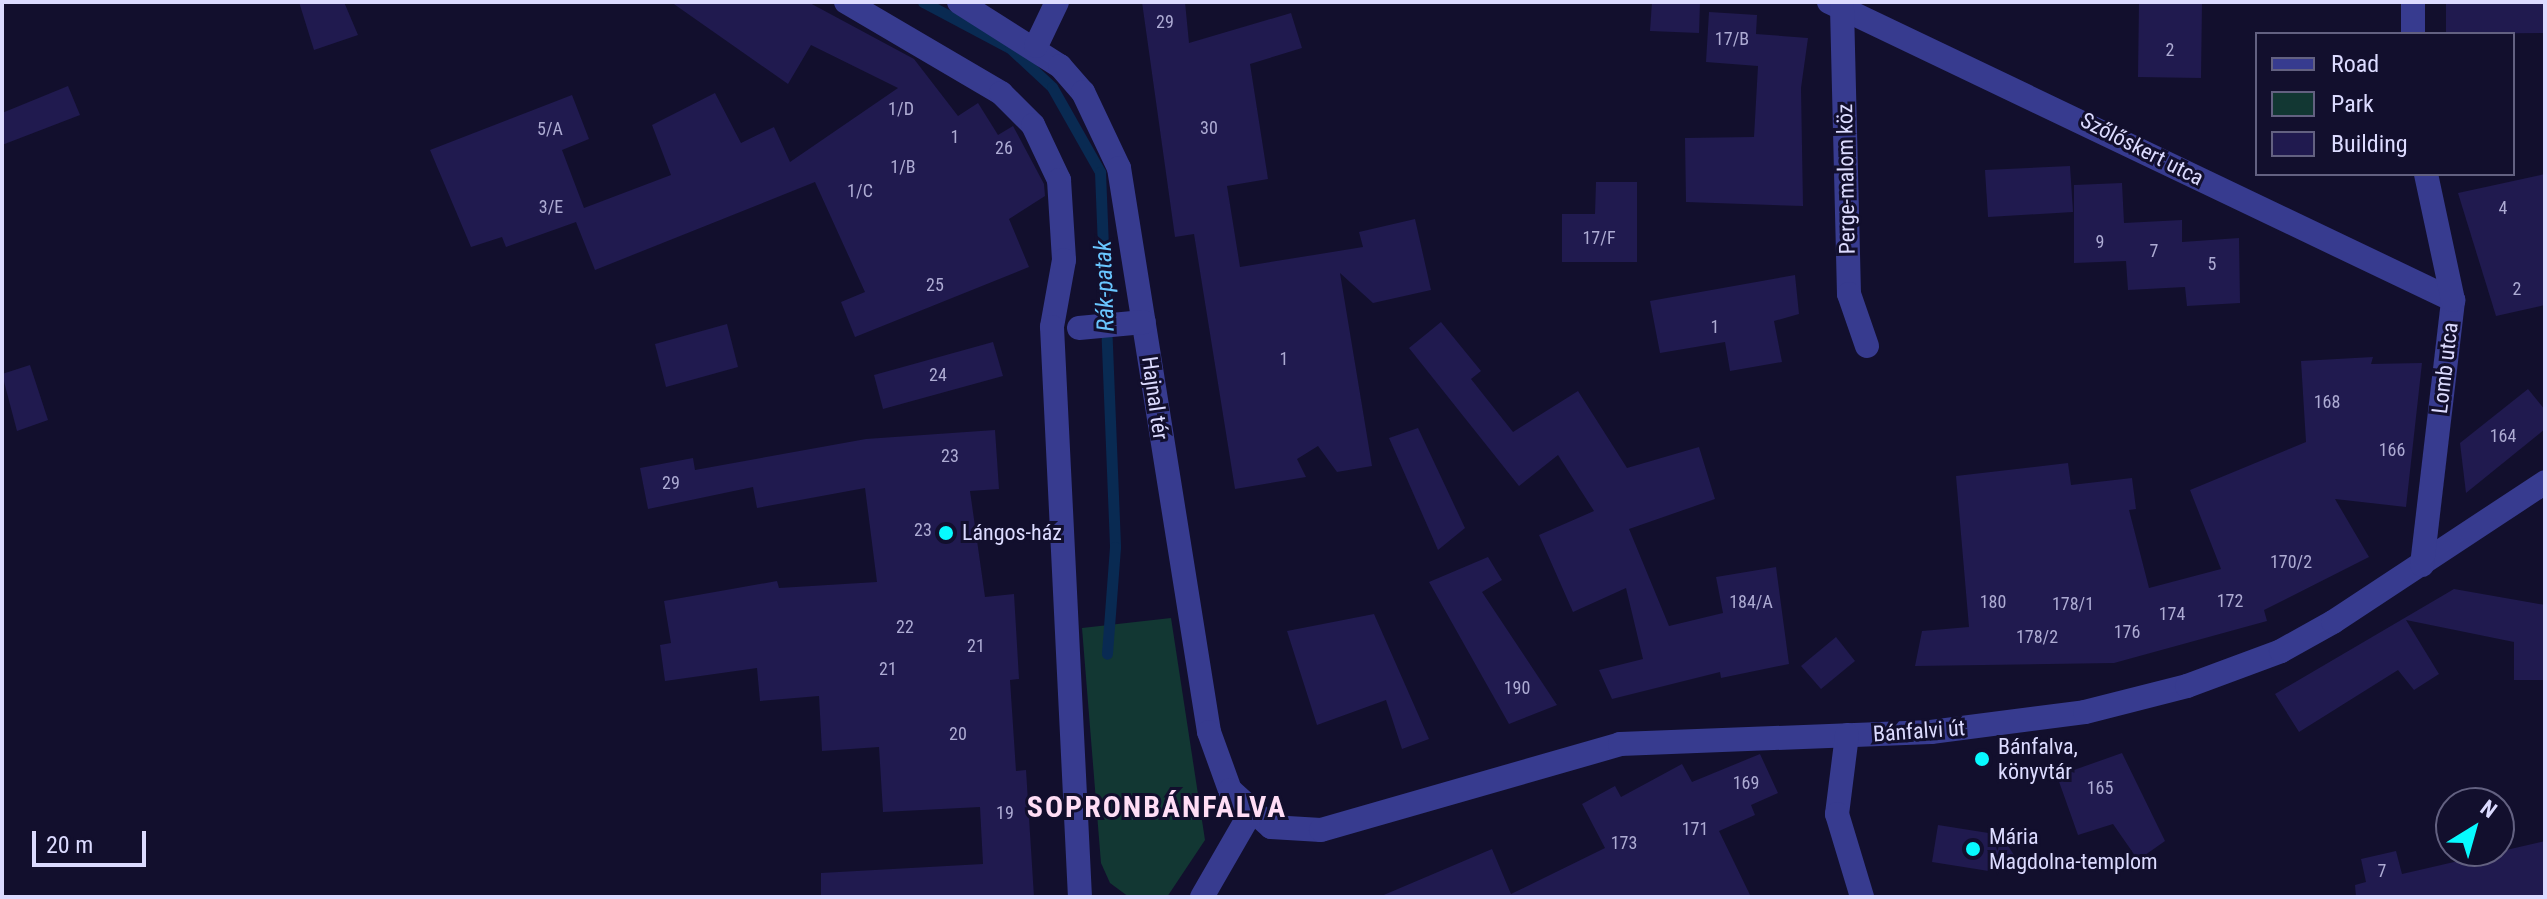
<!DOCTYPE html>
<meta charset="utf-8">
<style>
body{margin:0}
#map{position:relative;width:2547px;height:899px;overflow:hidden;background:#120f2d;font-family:"Roboto Condensed",sans-serif}
div>[style]{position:absolute}
.green>*{inset:0;background:#123733}
.stream>*{height:11px;margin:-5.5px;padding:0 5.5px;transform-origin:5.5px;border-radius:5.5px;background:#092a52}
.building>*{inset:0;background:#201a4f}
.minor>*{height:24px;margin:-12px;padding:0 12px;transform-origin:12px;border-radius:12px;background:#373b8f}
.dots>*{width:22px;height:22px;translate:-50% -50%;box-sizing:border-box;border:4px solid #120f2d;border-radius:50%}
span{translate:-50% -50%;white-space:nowrap;text-align:center;line-height:1.15;-webkit-text-stroke:6px #120f2d;paint-order:stroke}
.number-label{font-size:18px;color:#adabd3}
.number-label span{-webkit-text-stroke-width:0}
.street-label{font-size:22px;color:#dcdbff}
.poi-label{font-size:22px;color:#dcdbff}
.left{translate:0 -50%;text-align:left}
.water-label{font-size:24px;color:#69c6ff;font-style:italic}
.district-label{font-size:30px;color:#ffddf5;font-weight:700;letter-spacing:2px}
.frame{position:absolute;inset:0;border:4px solid #dcdbff;pointer-events:none}
.legend{position:absolute;left:2255px;top:32px;width:260px;height:144px;box-sizing:border-box;background:#120f2d;border:2px solid #636181;margin:0;padding:10px 14px;list-style:none;font-size:24px;color:#dcdbff}
.legend li{display:flex;align-items:center;gap:16px;height:40px}
.legend b{width:40px;border:2px solid #636181}
.north{position:absolute;left:2435px;top:787px;width:80px;height:80px;box-sizing:border-box;background:#120f2d;border:2px solid #636181;border-radius:50%;rotate:37deg;font-size:22px;font-weight:700;line-height:32px;text-align:center;color:#dcdbff}
.north::after{content:'';display:block;margin:auto;width:28px;height:36px;background:#07faff;clip-path:polygon(50% 0,100% 100%,50% 72%,0 100%)}
.scale{position:absolute;left:32px;top:831px;width:114px;height:36px;box-sizing:border-box;border:4px solid #dcdbff;border-top:0;padding-left:10px;font-size:24px;line-height:28px;white-space:nowrap;color:#dcdbff;-webkit-text-stroke:6px #120f2d;paint-order:stroke}
</style>
<div id="map">
<div class="green">
<div style="clip-path:polygon(1171px 618px,1205px 840px,1167px 897px,1129px 897px,1110px 883px,1101px 863px,1082px 628px)"></div>
</div>
<div class="stream">
<div style="left:923px;top:2px;width:98px;rotate:27.9deg"></div>
<div style="left:1010px;top:48px;width:57px;rotate:42.9deg"></div>
<div style="left:1052px;top:87px;width:98px;rotate:60.5deg"></div>
<div style="left:1100px;top:172px;width:375px;rotate:87.7deg"></div>
<div style="left:1115px;top:547px;width:107px;rotate:94.3deg"></div>
</div>
<div class="building">
<div style="clip-path:polygon(299px 2px,344px 2px,358px 35px,314px 50px)"></div>
<div style="clip-path:polygon(671px 2px,808px 2px,914px 59px,958px 116px,978px 103px,998px 135px,1013px 126px,1044px 184px,1045px 196px,1009px 219px,1029px 267px,855px 337px,841px 302px,865px 292px,815px 182px,595px 270px,576px 222px,506px 247px,502px 237px,471px 247px,430px 150px,572px 95px,589px 139px,562px 150px,584px 208px,671px 175px,652px 125px,715px 93px,741px 143px,774px 127px,790px 162px,898px 88px,811px 45px,788px 84px)"></div>
<div style="clip-path:polygon(1142px 2px,1185px 2px,1189px 43px,1291px 13px,1302px 48px,1250px 64px,1268px 179px,1227px 186px,1240px 267px,1363px 247px,1359px 232px,1415px 219px,1431px 290px,1373px 303px,1340px 273px,1372px 466px,1337px 472px,1318px 446px,1297px 459px,1306px 477px,1235px 489px,1194px 234px,1175px 237px)"></div>
<div style="clip-path:polygon(1652px 2px,1700px 2px,1699px 33px,1650px 31px)"></div>
<div style="clip-path:polygon(2139px 2px,2202px 2px,2201px 78px,2138px 77px)"></div>
<div style="clip-path:polygon(2446px 2px,2545px 2px,2545px 33px,2446px 34px)"></div>
<div style="clip-path:polygon(1709px 12px,1757px 15px,1756px 34px,1808px 38px,1801px 88px,1803px 206px,1686px 202px,1685px 138px,1754px 137px,1758px 66px,1706px 62px)"></div>
<div style="clip-path:polygon(68px 86px,80px 115px,2px 145px,2px 113px)"></div>
<div style="clip-path:polygon(2070px 166px,2073px 212px,1988px 217px,1985px 170px)"></div>
<div style="clip-path:polygon(2545px 174px,2545px 305px,2496px 316px,2458px 193px)"></div>
<div style="clip-path:polygon(1596px 182px,1637px 182px,1637px 262px,1562px 262px,1562px 214px,1595px 214px)"></div>
<div style="clip-path:polygon(2122px 183px,2124px 223px,2182px 220px,2182px 242px,2239px 238px,2240px 303px,2187px 306px,2185px 287px,2128px 290px,2126px 261px,2074px 263px,2074px 185px)"></div>
<div style="clip-path:polygon(1795px 275px,1799px 314px,1774px 321px,1782px 362px,1730px 371px,1725px 342px,1660px 353px,1650px 301px)"></div>
<div style="clip-path:polygon(1441px 322px,1481px 371px,1471px 379px,1513px 432px,1578px 391px,1627px 468px,1699px 447px,1715px 499px,1629px 529px,1669px 626px,1723px 613px,1716px 577px,1776px 567px,1789px 664px,1721px 678px,1720px 672px,1612px 699px,1599px 670px,1643px 659px,1626px 588px,1573px 612px,1539px 535px,1594px 511px,1558px 455px,1519px 486px,1409px 348px)"></div>
<div style="clip-path:polygon(727px 324px,738px 367px,666px 387px,655px 344px)"></div>
<div style="clip-path:polygon(993px 342px,1003px 376px,883px 409px,874px 375px)"></div>
<div style="clip-path:polygon(2373px 357px,2371px 364px,2422px 363px,2406px 507px,2335px 499px,2369px 557px,2264px 610px,2267px 621px,2114px 663px,1915px 666px,1922px 631px,1969px 627px,1956px 476px,2068px 463px,2071px 485px,2132px 478px,2136px 509px,2129px 510px,2149px 588px,2221px 569px,2190px 490px,2306px 442px,2301px 361px)"></div>
<div style="clip-path:polygon(30px 365px,48px 420px,17px 431px,2px 374px)"></div>
<div style="clip-path:polygon(2528px 389px,2545px 410px,2545px 429px,2466px 493px,2460px 443px)"></div>
<div style="clip-path:polygon(1418px 428px,1465px 528px,1438px 550px,1389px 438px)"></div>
<div style="clip-path:polygon(995px 430px,999px 489px,970px 491px,985px 597px,1014px 594px,1019px 679px,1010px 680px,1016px 771px,1026px 770px,1034px 897px,821px 897px,821px 873px,983px 864px,980px 807px,883px 812px,879px 747px,822px 751px,819px 696px,760px 701px,757px 668px,665px 681px,660px 645px,671px 643px,664px 601px,777px 581px,779px 588px,877px 582px,865px 488px,757px 508px,753px 487px,648px 509px,640px 468px,693px 458px,695px 470px,866px 439px)"></div>
<div style="clip-path:polygon(1488px 557px,1502px 580px,1482px 592px,1557px 705px,1509px 724px,1429px 582px)"></div>
<div style="clip-path:polygon(2454px 589px,2545px 605px,2545px 680px,2514px 680px,2514px 642px,2406px 620px,2439px 674px,2414px 690px,2398px 670px,2299px 732px,2275px 694px)"></div>
<div style="clip-path:polygon(1374px 614px,1429px 739px,1402px 749px,1386px 700px,1317px 725px,1287px 631px)"></div>
<div style="clip-path:polygon(1836px 637px,1855px 661px,1821px 689px,1801px 666px)"></div>
<div style="clip-path:polygon(2122px 753px,2165px 841px,2138px 860px,2113px 824px,2078px 835px,2057px 776px)"></div>
<div style="clip-path:polygon(1760px 754px,1778px 793px,1751px 805px,1755px 815px,1719px 831px,1751px 897px,1379px 897px,1492px 849px,1511px 894px,1605px 848px,1582px 804px,1615px 786px,1621px 797px,1682px 764px,1692px 782px)"></div>
<div style="clip-path:polygon(1938px 825px,2001px 835px,2014px 855px,1995px 872px,1932px 862px)"></div>
<div style="clip-path:polygon(2545px 841px,2545px 897px,2356px 897px,2355px 885px,2366px 882px,2361px 859px,2396px 851px,2402px 874px)"></div>
</div>
<div class="minor">
<div style="left:846px;top:2px;width:180px;rotate:30.4deg"></div>
<div style="left:1001px;top:93px;width:45px;rotate:45deg"></div>
<div style="left:1033px;top:125px;width:61px;rotate:64.7deg"></div>
<div style="left:1059px;top:180px;width:80px;rotate:86.4deg"></div>
<div style="left:1064px;top:260px;width:68px;rotate:100.2deg"></div>
<div style="left:1052px;top:327px;width:571px;rotate:87.19deg"></div>
<div style="left:959px;top:2px;width:120px;rotate:32.4deg"></div>
<div style="left:1060px;top:66px;width:35px;rotate:49deg"></div>
<div style="left:1083px;top:92px;width:84px;rotate:64.7deg"></div>
<div style="left:1119px;top:168px;width:571px;rotate:80.93deg"></div>
<div style="left:1209px;top:732px;width:62px;rotate:70.1deg"></div>
<div style="left:1230px;top:790px;width:55px;rotate:42.1deg"></div>
<div style="left:1271px;top:827px;width:50px;rotate:3.4deg"></div>
<div style="left:1321px;top:830px;width:311px;rotate:-16deg"></div>
<div style="left:1620px;top:744px;width:311px;rotate:-2.2deg"></div>
<div style="left:1931px;top:732px;width:155px;rotate:-7.4deg"></div>
<div style="left:2085px;top:712px;width:105px;rotate:-14.3deg"></div>
<div style="left:2187px;top:686px;width:100px;rotate:-20.4deg"></div>
<div style="left:2281px;top:651px;width:60px;rotate:-29.1deg"></div>
<div style="left:2333px;top:622px;width:254px;rotate:-33.4deg"></div>
<div style="left:1829px;top:2px;width:692px;rotate:25.53deg"></div>
<div style="left:2413px;top:2px;width:32px;rotate:90deg"></div>
<div style="left:1842px;top:8px;width:286px;rotate:88.6deg"></div>
<div style="left:1849px;top:294px;width:55px;rotate:70.9deg"></div>
<div style="left:1036px;top:46px;width:49px;rotate:-64.5deg"></div>
<div style="left:1079px;top:328px;width:65px;rotate:-5.3deg"></div>
<div style="left:2422px;top:565px;width:267px;rotate:-83.3deg"></div>
<div style="left:2453px;top:300px;width:129px;rotate:-102.1deg"></div>
<div style="left:1847px;top:735px;width:80px;rotate:97.2deg"></div>
<div style="left:1837px;top:814px;width:87px;rotate:73.2deg"></div>
<div style="left:1202px;top:897px;width:96px;rotate:-60deg"></div>
</div>
<div class="dots">
<div style="left:946px;top:533px;background:#07faff"></div>
<div style="left:1982px;top:759px;background:#07faff"></div>
<div style="left:1973px;top:849px;background:#07faff"></div>
</div>
<div class="number-label">
<span style="left:1165px;top:22px">29</span>
<span style="left:1732px;top:39px">17/B</span>
<span style="left:2170px;top:50px">2</span>
<span style="left:901px;top:109px">1/D</span>
<span style="left:1209px;top:128px">30</span>
<span style="left:550px;top:129px">5/A</span>
<span style="left:955px;top:137px">1</span>
<span style="left:1004px;top:148px">26</span>
<span style="left:903px;top:167px">1/B</span>
<span style="left:860px;top:191px">1/C</span>
<span style="left:551px;top:207px">3/E</span>
<span style="left:2503px;top:208px">4</span>
<span style="left:1599px;top:238px">17/F</span>
<span style="left:2100px;top:242px">9</span>
<span style="left:2154px;top:251px">7</span>
<span style="left:2212px;top:264px">5</span>
<span style="left:935px;top:285px">25</span>
<span style="left:2517px;top:289px">2</span>
<span style="left:1715px;top:327px">1</span>
<span style="left:1284px;top:359px">1</span>
<span style="left:938px;top:375px">24</span>
<span style="left:2327px;top:402px">168</span>
<span style="left:2503px;top:436px">164</span>
<span style="left:2392px;top:450px">166</span>
<span style="left:950px;top:456px">23</span>
<span style="left:671px;top:483px">29</span>
<span style="left:923px;top:530px">23</span>
<span style="left:2291px;top:562px">170/2</span>
<span style="left:2230px;top:601px">172</span>
<span style="left:1751px;top:602px">184/A</span>
<span style="left:1993px;top:602px">180</span>
<span style="left:2073px;top:604px">178/1</span>
<span style="left:2172px;top:614px">174</span>
<span style="left:905px;top:627px">22</span>
<span style="left:2127px;top:632px">176</span>
<span style="left:2037px;top:637px">178/2</span>
<span style="left:976px;top:646px">21</span>
<span style="left:888px;top:669px">21</span>
<span style="left:1517px;top:688px">190</span>
<span style="left:958px;top:734px">20</span>
<span style="left:1746px;top:783px">169</span>
<span style="left:2100px;top:788px">165</span>
<span style="left:1005px;top:813px">19</span>
<span style="left:1695px;top:829px">171</span>
<span style="left:1624px;top:843px">173</span>
<span style="left:2382px;top:871px">7</span>
</div>
<div class="street-label">
<span style="left:2142px;top:149px;rotate:27deg">Szőlőskert utca</span>
<span style="left:1846px;top:179px;rotate:-91deg">Perge-malom köz</span>
<span style="left:2445px;top:368px;rotate:-83deg">Lomb utca</span>
<span style="left:1155px;top:398px;rotate:82deg">Hajnal tér</span>
<span style="left:1919px;top:731px;rotate:-4deg">Bánfalvi út</span>
</div>
<div class="poi-label">
<span class="left" style="left:962px;top:533px">Lángos-ház</span>
<span class="left" style="left:1998px;top:759px">Bánfalva,<br>könyvtár</span>
<span class="left" style="left:1989px;top:849px">Mária<br>Magdolna-templom</span>
</div>
<div class="water-label">
<span style="left:1105px;top:286px;rotate:-92deg">Rák-patak</span>
</div>
<div class="district-label">
<span style="left:1157px;top:807px">SOPRONBÁNFALVA</span>
</div>
<div class="frame"></div>
<ul class="legend">
<li><b style="height:10px;background:#373b8f"></b>Road</li>
<li><b style="height:22px;background:#123733"></b>Park</li>
<li><b style="height:22px;background:#201a4f"></b>Building</li>
</ul>
<div class="north">N</div>
<div class="scale">20 m</div>
</div>
